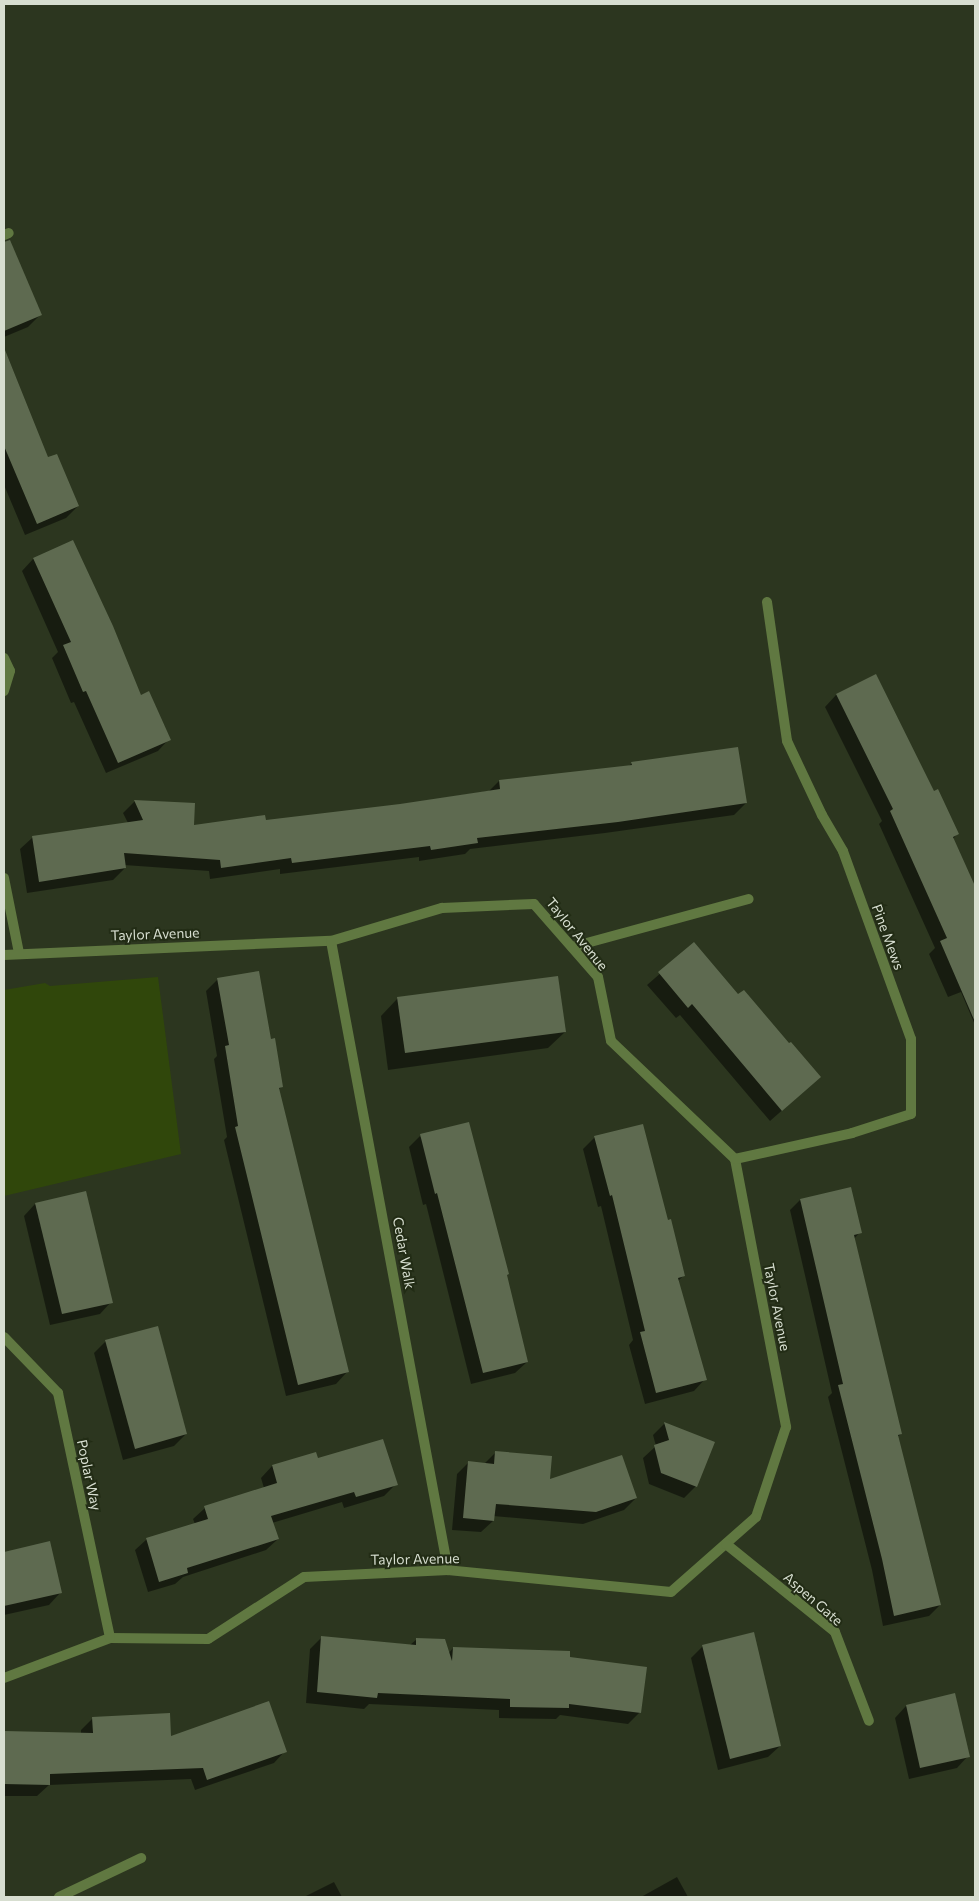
<!DOCTYPE html>
<style>
body{margin:0}
#map{position:relative;width:979px;height:1901px;overflow:hidden;background:#2c361f;font-family:Commissioner,sans-serif}
div>[style]{position:absolute}
.green>*{inset:0;background:#30470b}
.shadow>*{inset:0;background:#0007}
.building>*{inset:0;background:#5e6a50}
.lane>*{height:10px;margin:-5px;padding:0 5px;transform-origin:5px;border-radius:5px;background:#607841}
.street>*{height:10px;margin:-5px;padding:0 5px;transform-origin:5px;border-radius:5px;background:#607841}
span{translate:-50% -50%;white-space:nowrap;text-align:center;line-height:1.15;-webkit-text-stroke:4px #222c15;paint-order:stroke}
.street-label{font-size:14px;color:#d7ded0}
.frame{position:absolute;inset:0;border:5px solid #d7ded0;pointer-events:none}
</style>
<div id="map">
<div class="green">
<div style="clip-path:polygon(158px 977px,181px 1154px,4px 1196px,4px 990px,45px 983px,50px 986px)"></div>
</div>
<div class="shadow">
<div style="clip-path:polygon(20px 267px,40px 315px,28px 327px,4px 337px,4px 274px)"></div>
<div style="clip-path:polygon(21px 394px,48px 459px,78px 506px,66px 518px,25px 535px,4px 485px,4px 401px)"></div>
<div style="clip-path:polygon(72px 542px,141px 697px,169px 739px,158px 751px,106px 773px,74px 702px,71px 703px,52px 658px,58px 652px,22px 571px,33px 559px)"></div>
<div style="clip-path:polygon(876px 676px,934px 793px,957px 834px,953px 839px,975px 892px,975px 1025px,961px 992px,948px 997px,929px 954px,935px 948px,879px 824px,882px 821px,825px 707px,836px 695px)"></div>
<div style="clip-path:polygon(632px 763px,746px 803px,734px 815px,605px 833px,470px 849px,465px 854px,419px 861px,419px 857px,280px 874px,280px 869px,210px 879px,209px 871px,124px 865px,125px 868px,113px 880px,27px 893px,20px 849px,32px 838px,128px 823px,123px 813px,135px 801px,193px 826px,265px 821px,400px 805px,489px 791px,499px 781px,629px 766px)"></div>
<div style="clip-path:polygon(694px 944px,738px 996px,820px 1077px,770px 1121px,680px 1015px,676px 1018px,647px 985px)"></div>
<div style="clip-path:polygon(218px 979px,270px 1040px,281px 1087px,278px 1090px,347px 1372px,336px 1384px,286px 1396px,224px 1140px,227px 1137px,214px 1059px,217px 1056px,206px 991px)"></div>
<div style="clip-path:polygon(397px 999px,565px 1032px,548px 1048px,388px 1070px,381px 1016px)"></div>
<div style="clip-path:polygon(420px 1136px,506px 1276px,527px 1362px,515px 1373px,471px 1384px,426px 1204px,423px 1205px,409px 1147px)"></div>
<div style="clip-path:polygon(595px 1137px,683px 1276px,678px 1281px,705px 1379px,694px 1391px,645px 1404px,629px 1345px,633px 1340px,601px 1206px,598px 1207px,583px 1149px)"></div>
<div style="clip-path:polygon(800px 1200px,860px 1232px,854px 1239px,901px 1434px,897px 1437px,940px 1605px,929px 1616px,883px 1626px,872px 1570px,828px 1397px,832px 1393px,790px 1210px)"></div>
<div style="clip-path:polygon(35px 1204px,111px 1302px,100px 1314px,50px 1325px,24px 1216px)"></div>
<div style="clip-path:polygon(106px 1341px,186px 1434px,174px 1446px,123px 1460px,94px 1353px)"></div>
<div style="clip-path:polygon(664px 1424px,713px 1443px,696px 1486px,684px 1498px,649px 1484px,643px 1458px,656px 1446px,653px 1435px)"></div>
<div style="clip-path:polygon(496px 1452px,549px 1481px,636px 1498px,624px 1510px,583px 1524px,493px 1516px,493px 1521px,481px 1532px,452px 1530px,457px 1474px,468px 1463px,484px 1464px)"></div>
<div style="clip-path:polygon(317px 1460px,396px 1484px,384px 1496px,344px 1508px,342px 1502px,272px 1523px,278px 1539px,266px 1550px,183px 1577px,175px 1584px,148px 1592px,135px 1550px,147px 1539px,195px 1524px,193px 1519px,205px 1508px,264px 1488px,261px 1478px,272px 1466px)"></div>
<div style="clip-path:polygon(49px 1543px,60px 1593px,49px 1605px,4px 1615px,4px 1553px)"></div>
<div style="clip-path:polygon(322px 1637px,410px 1645px,417px 1639px,448px 1654px,453px 1648px,569px 1658px,640px 1712px,628px 1724px,560px 1715px,556px 1719px,499px 1718px,499px 1710px,369px 1704px,364px 1709px,306px 1703px,310px 1649px)"></div>
<div style="clip-path:polygon(703px 1646px,780px 1746px,768px 1757px,718px 1770px,691px 1658px)"></div>
<div style="clip-path:polygon(906px 1706px,968px 1756px,957px 1768px,909px 1779px,895px 1718px)"></div>
<div style="clip-path:polygon(93px 1718px,169px 1737px,285px 1751px,274px 1763px,195px 1790px,191px 1779px,49px 1785px,37px 1796px,4px 1796px,4px 1732px,81px 1734px,81px 1730px)"></div>
<div style="clip-path:polygon(677px 1877px,688px 1897px,641px 1897px)"></div>
<div style="clip-path:polygon(334px 1882px,342px 1897px,304px 1897px)"></div>
</div>
<div class="building">
<div style="clip-path:polygon(10px 240px,42px 315px,4px 331px,4px 242px)"></div>
<div style="clip-path:polygon(5px 350px,48px 457px,57px 454px,79px 506px,37px 524px,4px 446px)"></div>
<div style="clip-path:polygon(73px 540px,113px 626px,141px 695px,149px 691px,171px 740px,118px 763px,86px 691px,83px 692px,63px 645px,71px 642px,33px 558px)"></div>
<div style="clip-path:polygon(876px 674px,934px 791px,938px 789px,959px 834px,953px 837px,975px 886px,975px 1022px,940px 941px,947px 938px,890px 811px,893px 809px,836px 694px)"></div>
<div style="clip-path:polygon(738px 747px,747px 803px,618px 822px,477px 838px,478px 843px,431px 850px,430px 846px,292px 863px,291px 858px,221px 868px,220px 860px,124px 853px,126px 868px,39px 882px,32px 836px,143px 820px,134px 800px,195px 803px,194px 825px,265px 815px,266px 820px,400px 804px,500px 789px,499px 780px,632px 765px,631px 762px)"></div>
<div style="clip-path:polygon(694px 942px,738px 994px,744px 990px,789px 1043px,791px 1042px,821px 1077px,782px 1111px,692px 1004px,688px 1008px,658px 972px)"></div>
<div style="clip-path:polygon(259px 971px,271px 1039px,275px 1038px,283px 1087px,279px 1088px,349px 1372px,298px 1385px,235px 1127px,238px 1126px,225px 1046px,229px 1045px,217px 978px)"></div>
<div style="clip-path:polygon(558px 976px,566px 1032px,405px 1053px,397px 997px)"></div>
<div style="clip-path:polygon(469px 1122px,509px 1274px,507px 1275px,528px 1362px,483px 1373px,437px 1193px,435px 1194px,420px 1134px)"></div>
<div style="clip-path:polygon(643px 1124px,668px 1220px,671px 1219px,685px 1276px,678px 1278px,707px 1380px,656px 1393px,640px 1332px,645px 1331px,612px 1195px,610px 1196px,594px 1136px)"></div>
<div style="clip-path:polygon(851px 1187px,862px 1233px,854px 1235px,902px 1434px,898px 1435px,941px 1605px,894px 1616px,882px 1559px,838px 1385px,843px 1384px,800px 1199px)"></div>
<div style="clip-path:polygon(86px 1191px,113px 1303px,62px 1314px,35px 1203px)"></div>
<div style="clip-path:polygon(158px 1326px,187px 1434px,135px 1449px,105px 1340px)"></div>
<div style="clip-path:polygon(664px 1422px,715px 1442px,697px 1487px,661px 1473px,654px 1445px,669px 1440px)"></div>
<div style="clip-path:polygon(383px 1439px,398px 1485px,356px 1497px,354px 1492px,271px 1516px,279px 1539px,187px 1568px,188px 1573px,159px 1582px,146px 1538px,208px 1519px,204px 1506px,277px 1483px,272px 1465px,316px 1452px,318px 1458px)"></div>
<div style="clip-path:polygon(495px 1451px,552px 1456px,550px 1479px,622px 1455px,637px 1498px,596px 1512px,496px 1504px,494px 1521px,463px 1518px,468px 1461px,494px 1464px)"></div>
<div style="clip-path:polygon(50px 1541px,62px 1593px,4px 1606px,4px 1552px)"></div>
<div style="clip-path:polygon(754px 1632px,781px 1746px,730px 1759px,702px 1645px)"></div>
<div style="clip-path:polygon(321px 1636px,416px 1645px,416px 1638px,445px 1639px,452px 1661px,453px 1647px,570px 1651px,570px 1657px,647px 1667px,641px 1713px,569px 1704px,569px 1708px,510px 1707px,510px 1699px,378px 1693px,377px 1698px,317px 1692px)"></div>
<div style="clip-path:polygon(955px 1693px,970px 1757px,920px 1768px,906px 1705px)"></div>
<div style="clip-path:polygon(269px 1701px,287px 1752px,207px 1780px,203px 1768px,50px 1774px,50px 1785px,4px 1784px,4px 1731px,93px 1733px,92px 1717px,170px 1713px,171px 1736px)"></div>
</div>
<div class="lane">
<div style="left:4px;top:235px;width:5px;rotate:-22deg"></div>
<div style="left:767px;top:602px;width:140px;rotate:81.8deg"></div>
<div style="left:787px;top:741px;width:82px;rotate:64.7deg"></div>
<div style="left:572px;top:947px;width:183px;rotate:-15.2deg"></div>
<div style="left:59px;top:1897px;width:91px;rotate:-25.4deg"></div>
</div>
<div class="street">
<div style="left:4px;top:658px;width:14px;rotate:65deg"></div>
<div style="left:10px;top:671px;width:21px;rotate:107deg"></div>
<div style="left:4px;top:878px;width:76px;rotate:78.7deg"></div>
<div style="left:331px;top:941px;width:640px;rotate:79.46deg"></div>
<div style="left:4px;top:955px;width:327px;rotate:-2.5deg"></div>
<div style="left:331px;top:941px;width:116px;rotate:-16.6deg"></div>
<div style="left:442px;top:908px;width:92px;rotate:-2.5deg"></div>
<div style="left:534px;top:904px;width:97px;rotate:48.8deg"></div>
<div style="left:598px;top:977px;width:65px;rotate:78.5deg"></div>
<div style="left:611px;top:1041px;width:171px;rotate:43.6deg"></div>
<div style="left:735px;top:1159px;width:273px;rotate:79.2deg"></div>
<div style="left:786px;top:1427px;width:95px;rotate:108.4deg"></div>
<div style="left:756px;top:1517px;width:113px;rotate:138.6deg"></div>
<div style="left:671px;top:1592px;width:224px;rotate:-174.4deg"></div>
<div style="left:448px;top:1570px;width:144px;rotate:177.2deg"></div>
<div style="left:304px;top:1577px;width:114px;rotate:147.1deg"></div>
<div style="left:208px;top:1639px;width:98px;rotate:-179.4deg"></div>
<div style="left:110px;top:1638px;width:113px;rotate:159.3deg"></div>
<div style="left:735px;top:1159px;width:120px;rotate:-12.5deg"></div>
<div style="left:852px;top:1133px;width:62px;rotate:-17.9deg"></div>
<div style="left:911px;top:1114px;width:75px;rotate:-90deg"></div>
<div style="left:911px;top:1039px;width:200px;rotate:-109.9deg"></div>
<div style="left:843px;top:851px;width:42px;rotate:-120.3deg"></div>
<div style="left:4px;top:1337px;width:78px;rotate:46deg"></div>
<div style="left:58px;top:1393px;width:250px;rotate:78deg"></div>
<div style="left:726px;top:1544px;width:140px;rotate:38.9deg"></div>
<div style="left:835px;top:1632px;width:95px;rotate:69.1deg"></div>
</div>
<div class="street-label">
<span style="left:155px;top:934px;rotate:-2deg">Taylor Avenue</span>
<span style="left:577px;top:934px;rotate:51deg">Taylor Avenue</span>
<span style="left:888px;top:937px;rotate:70deg">Pine Mews</span>
<span style="left:404px;top:1253px;rotate:80deg">Cedar Walk</span>
<span style="left:777px;top:1307px;rotate:79deg">Taylor Avenue</span>
<span style="left:89px;top:1475px;rotate:78deg">Poplar Way</span>
<span style="left:415px;top:1559px;rotate:-1deg">Taylor Avenue</span>
<span style="left:813px;top:1599px;rotate:41deg">Aspen Gate</span>
</div>
<div class="frame"></div>
</div>
